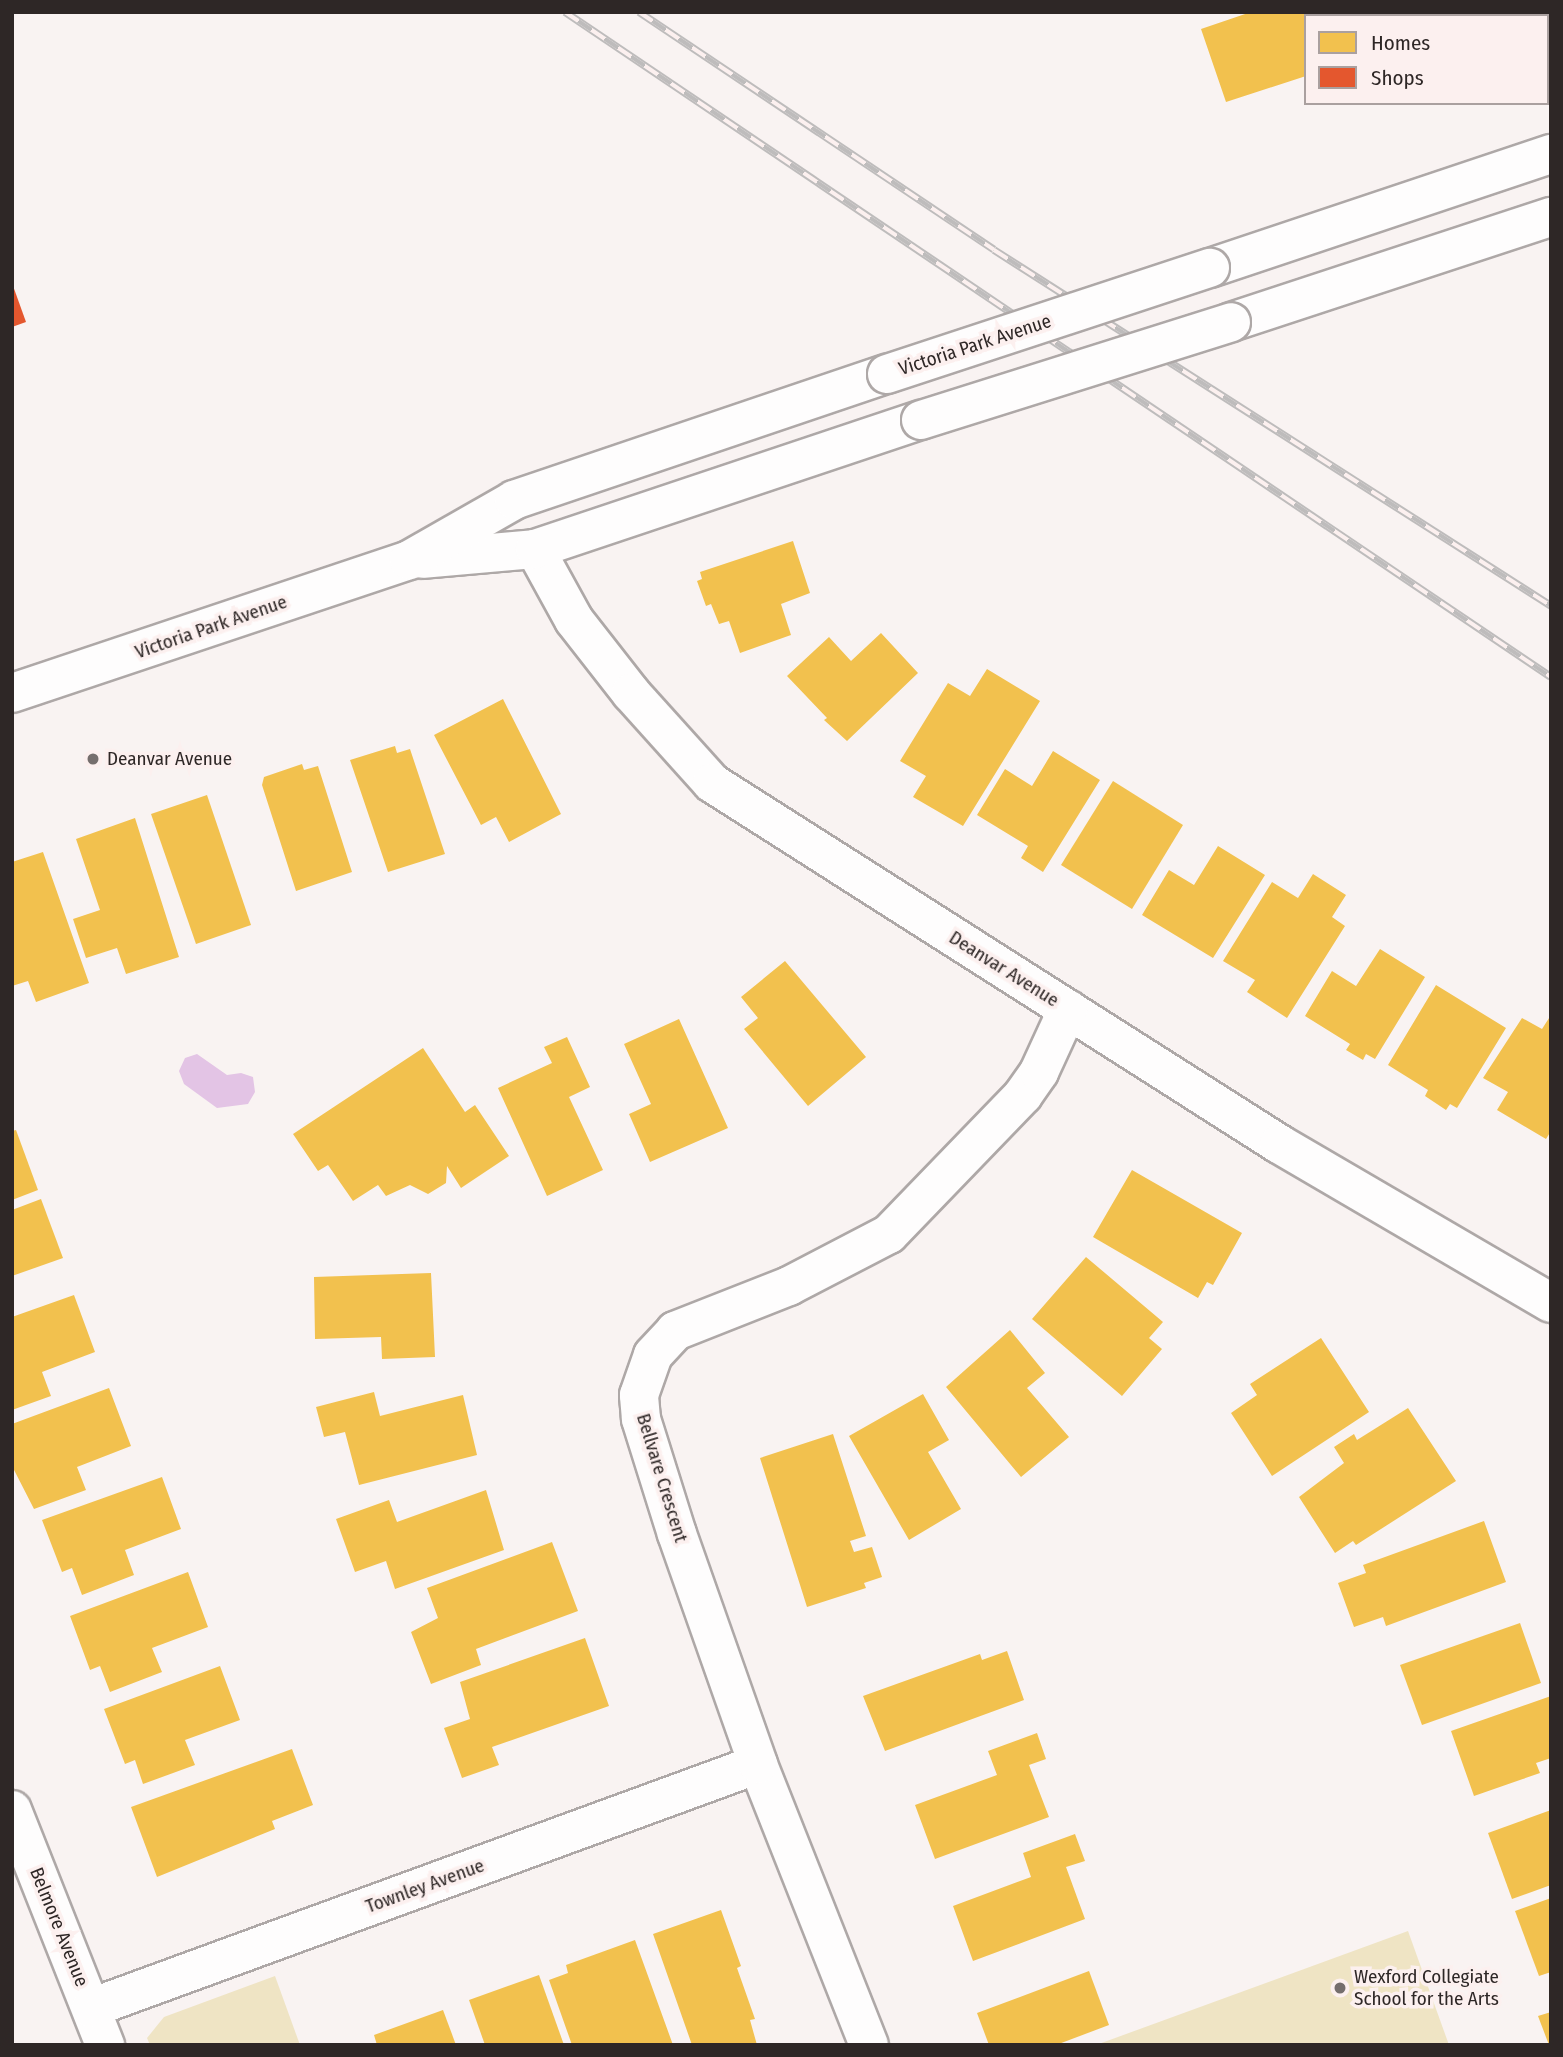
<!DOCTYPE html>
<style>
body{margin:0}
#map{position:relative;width:1563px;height:2057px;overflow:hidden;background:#f9f3f2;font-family:"Fira Sans Condensed",sans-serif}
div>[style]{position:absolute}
.green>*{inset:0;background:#efe4c4}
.water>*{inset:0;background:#e3c4e5}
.homes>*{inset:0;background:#f2c14e}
.shops>*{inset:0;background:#e4572e}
.roads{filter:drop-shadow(2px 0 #aea8a7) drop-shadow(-2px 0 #aea8a7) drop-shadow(0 2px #aea8a7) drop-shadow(0 -2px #aea8a7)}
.minor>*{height:38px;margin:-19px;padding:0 19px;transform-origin:19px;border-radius:19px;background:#fefdfd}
.secondary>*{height:38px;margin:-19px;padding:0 19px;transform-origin:19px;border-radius:19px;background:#fefdfd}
.rail>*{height:8px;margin-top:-4px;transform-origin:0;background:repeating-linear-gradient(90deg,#fcf0ef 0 16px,#bebcbc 0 32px);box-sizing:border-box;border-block:2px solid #bebcbc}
.bridges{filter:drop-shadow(2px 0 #aea8a7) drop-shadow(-2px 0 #aea8a7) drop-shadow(0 2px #aea8a7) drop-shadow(0 -2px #aea8a7)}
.secondary-bridge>*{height:38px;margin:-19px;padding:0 19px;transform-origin:19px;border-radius:19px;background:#fefdfd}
.dots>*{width:19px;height:19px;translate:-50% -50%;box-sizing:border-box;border:4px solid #fcf0ef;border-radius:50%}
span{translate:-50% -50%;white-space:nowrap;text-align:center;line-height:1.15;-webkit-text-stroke:7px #fcf0ef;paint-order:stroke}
.street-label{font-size:19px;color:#2e2726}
.poi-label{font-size:19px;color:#2e2726}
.left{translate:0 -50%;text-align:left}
.frame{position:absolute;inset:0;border:14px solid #2e2726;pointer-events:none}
.legend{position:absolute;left:1304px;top:14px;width:245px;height:91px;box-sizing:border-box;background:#fcf0ef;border:2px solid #aaa09f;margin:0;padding:9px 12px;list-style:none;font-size:21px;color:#2e2726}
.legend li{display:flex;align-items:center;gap:14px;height:35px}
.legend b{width:35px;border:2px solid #aaa09f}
</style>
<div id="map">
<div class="green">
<div style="clip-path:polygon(1408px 1931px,1449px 2045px,1096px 2045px)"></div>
<div style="clip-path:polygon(275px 1976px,300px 2045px,150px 2045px,147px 2038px,164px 2017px)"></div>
</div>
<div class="water">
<div style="clip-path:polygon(197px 1054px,227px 1075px,241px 1073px,253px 1077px,255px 1092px,248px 1104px,217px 1108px,184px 1084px,179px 1071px,185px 1058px)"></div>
</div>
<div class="homes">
<div style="clip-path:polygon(1251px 12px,1499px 12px,1499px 13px,1306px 16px,1306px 76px,1226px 102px,1201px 29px)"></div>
<div style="clip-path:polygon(793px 541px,810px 593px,781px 604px,791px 635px,740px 653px,729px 621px,719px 624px,711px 604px,706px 606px,697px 581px,702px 579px,700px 572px)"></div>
<div style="clip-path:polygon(881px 633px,918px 673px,847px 741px,824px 720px,827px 718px,787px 676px,829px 637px,851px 661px)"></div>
<div style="clip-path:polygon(987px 669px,1040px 701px,963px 826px,913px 797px,926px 776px,900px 761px,948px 683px,970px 696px)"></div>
<div style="clip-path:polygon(503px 699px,561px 814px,509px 842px,496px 817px,481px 825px,434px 735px)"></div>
<div style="clip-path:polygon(395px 746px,397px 753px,410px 749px,445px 854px,388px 872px,350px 760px)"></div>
<div style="clip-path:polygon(1053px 751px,1100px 780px,1043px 872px,1021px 858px,1028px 846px,977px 815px,1005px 769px,1032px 786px)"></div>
<div style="clip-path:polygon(302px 764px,304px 770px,318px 766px,352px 872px,296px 891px,262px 785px,264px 777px)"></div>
<div style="clip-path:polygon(1113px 781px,1183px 825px,1132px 909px,1061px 865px)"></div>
<div style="clip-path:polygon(207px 795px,251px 925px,196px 944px,151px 814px)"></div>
<div style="clip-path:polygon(135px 818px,179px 957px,126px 974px,117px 948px,86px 958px,73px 919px,100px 910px,76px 839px)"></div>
<div style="clip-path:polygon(1218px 846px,1265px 875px,1213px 958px,1142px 915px,1169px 870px,1194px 885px)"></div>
<div style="clip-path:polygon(43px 852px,89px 983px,36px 1002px,28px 981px,12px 986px,12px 862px)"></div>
<div style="clip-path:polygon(1313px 874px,1346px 895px,1332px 917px,1345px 926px,1287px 1018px,1247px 992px,1255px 980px,1223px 961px,1272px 882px,1298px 898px)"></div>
<div style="clip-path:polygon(1380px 949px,1425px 977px,1375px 1059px,1366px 1054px,1363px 1060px,1346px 1050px,1350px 1044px,1305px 1016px,1332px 971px,1356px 986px)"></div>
<div style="clip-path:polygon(785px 961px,866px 1057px,808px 1106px,744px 1029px,758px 1018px,741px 997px)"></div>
<div style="clip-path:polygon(1436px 985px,1506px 1028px,1457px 1108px,1450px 1104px,1446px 1110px,1425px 1096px,1428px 1090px,1388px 1065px)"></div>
<div style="clip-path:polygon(1551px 1015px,1551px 1131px,1546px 1139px,1497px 1110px,1508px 1092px,1483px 1078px,1522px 1018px,1542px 1029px)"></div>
<div style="clip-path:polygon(679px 1019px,728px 1128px,650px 1162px,629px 1114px,651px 1104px,624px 1044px)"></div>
<div style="clip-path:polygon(567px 1037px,590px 1087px,569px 1097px,603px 1170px,547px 1196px,498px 1088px,552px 1063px,544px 1047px)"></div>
<div style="clip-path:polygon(423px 1048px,465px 1112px,475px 1105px,509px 1156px,461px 1188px,447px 1166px,446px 1183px,428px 1194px,410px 1185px,386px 1196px,378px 1185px,353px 1201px,328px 1165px,318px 1171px,293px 1134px)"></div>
<div style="clip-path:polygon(16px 1130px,38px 1190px,12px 1200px,12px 1131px)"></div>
<div style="clip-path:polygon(1132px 1170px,1242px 1233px,1213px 1285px,1207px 1282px,1198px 1298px,1093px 1237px)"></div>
<div style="clip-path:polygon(41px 1199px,63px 1258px,12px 1276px,12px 1210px)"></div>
<div style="clip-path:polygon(1086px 1257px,1163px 1322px,1149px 1338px,1162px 1349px,1122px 1396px,1032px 1319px)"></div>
<div style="clip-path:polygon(431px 1273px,435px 1357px,382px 1359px,381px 1337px,315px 1339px,314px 1277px)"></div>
<div style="clip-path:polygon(74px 1295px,95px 1352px,42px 1372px,51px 1396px,12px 1410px,12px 1317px)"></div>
<div style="clip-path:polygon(1010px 1330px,1045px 1373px,1027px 1388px,1069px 1437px,1021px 1477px,946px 1387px)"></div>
<div style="clip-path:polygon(1321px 1338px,1369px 1412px,1272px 1476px,1231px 1413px,1257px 1395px,1250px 1384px)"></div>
<div style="clip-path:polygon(109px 1388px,131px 1446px,77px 1467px,86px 1490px,34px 1509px,12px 1466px,12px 1424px)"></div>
<div style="clip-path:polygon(374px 1392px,380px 1416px,463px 1395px,477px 1455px,359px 1485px,345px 1432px,324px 1437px,316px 1407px)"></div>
<div style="clip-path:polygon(923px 1394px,949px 1440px,928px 1452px,961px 1509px,909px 1540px,849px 1436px)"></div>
<div style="clip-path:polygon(1408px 1408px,1456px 1481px,1356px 1545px,1353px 1541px,1335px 1553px,1299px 1497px,1344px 1463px,1334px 1447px,1354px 1434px,1357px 1440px)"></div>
<div style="clip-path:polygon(833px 1434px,866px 1536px,850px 1541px,854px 1552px,872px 1547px,882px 1577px,864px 1583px,866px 1588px,807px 1607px,760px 1458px)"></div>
<div style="clip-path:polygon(162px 1477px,181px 1529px,125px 1550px,134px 1575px,82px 1595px,72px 1568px,62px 1572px,42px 1520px)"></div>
<div style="clip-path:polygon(486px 1490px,504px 1550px,395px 1589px,386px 1561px,355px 1572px,336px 1519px,389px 1500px,397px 1522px)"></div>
<div style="clip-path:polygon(1484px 1521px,1506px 1582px,1386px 1626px,1383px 1617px,1354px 1627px,1338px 1583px,1366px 1573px,1363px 1565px)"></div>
<div style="clip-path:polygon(552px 1542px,578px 1611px,476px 1649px,481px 1665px,431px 1684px,411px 1632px,438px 1618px,427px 1588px)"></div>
<div style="clip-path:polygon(188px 1572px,208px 1627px,152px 1648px,162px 1672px,110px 1692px,100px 1666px,90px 1670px,70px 1616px)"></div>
<div style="clip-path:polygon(1520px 1623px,1541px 1683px,1422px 1725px,1400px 1665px)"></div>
<div style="clip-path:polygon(585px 1638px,609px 1706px,492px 1747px,499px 1765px,462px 1778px,444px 1728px,470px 1719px,460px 1682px)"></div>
<div style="clip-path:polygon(1007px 1651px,1024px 1700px,885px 1751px,863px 1696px,980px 1654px,982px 1660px)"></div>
<div style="clip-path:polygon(220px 1666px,240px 1720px,185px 1740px,195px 1765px,143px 1784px,135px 1760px,125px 1764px,104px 1709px)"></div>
<div style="clip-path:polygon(1551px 1696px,1551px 1758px,1536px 1763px,1540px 1773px,1474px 1796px,1451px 1731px)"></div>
<div style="clip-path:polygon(1037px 1733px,1046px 1759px,1029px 1765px,1049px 1817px,935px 1859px,915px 1805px,997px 1775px,988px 1751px)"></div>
<div style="clip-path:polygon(292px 1749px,313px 1805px,272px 1821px,275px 1829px,157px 1877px,131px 1807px)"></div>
<div style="clip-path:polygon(1551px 1810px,1551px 1885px,1512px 1899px,1488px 1833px)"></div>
<div style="clip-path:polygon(1075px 1834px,1085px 1861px,1066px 1867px,1085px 1919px,973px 1961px,953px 1906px,1031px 1877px,1023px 1853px)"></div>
<div style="clip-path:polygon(1551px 1898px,1551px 1972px,1539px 1976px,1515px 1911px)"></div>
<div style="clip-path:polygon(721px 1910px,741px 1966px,737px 1968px,755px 2019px,750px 2020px,757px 2045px,692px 2045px,653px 1934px)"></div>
<div style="clip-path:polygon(635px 1940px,673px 2045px,572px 2045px,549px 1980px,568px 1973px,566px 1965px)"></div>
<div style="clip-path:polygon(1089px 1971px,1109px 2025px,1056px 2045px,989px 2045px,977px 2013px)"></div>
<div style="clip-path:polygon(539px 1975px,564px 2045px,485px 2045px,469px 2000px)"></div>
<div style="clip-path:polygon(443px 2010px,456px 2045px,377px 2045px,374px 2035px)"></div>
<div style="clip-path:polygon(1551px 2012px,1551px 2045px,1549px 2045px,1538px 2016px)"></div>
</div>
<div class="shops">
<div style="clip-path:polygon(12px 283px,26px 322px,12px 327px)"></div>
</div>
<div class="roads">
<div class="minor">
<div style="left:535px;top:549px;width:81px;rotate:61.2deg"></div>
<div style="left:574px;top:620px;width:93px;rotate:52deg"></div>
<div style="left:631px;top:693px;width:121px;rotate:48deg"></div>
<div style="left:712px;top:783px;width:672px;rotate:32.48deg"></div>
<div style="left:1279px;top:1144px;width:315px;rotate:30.3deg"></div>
<div style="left:12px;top:1810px;width:253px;rotate:68.4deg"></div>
<div style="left:91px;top:2008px;width:710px;rotate:-20.09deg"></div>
<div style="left:869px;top:2045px;width:302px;rotate:-111.6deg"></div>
<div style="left:758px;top:1764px;width:244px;rotate:-109.4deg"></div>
<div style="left:677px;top:1534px;width:121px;rotate:-107.4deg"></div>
<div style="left:641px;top:1419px;width:24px;rotate:-95deg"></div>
<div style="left:639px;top:1395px;width:42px;rotate:-70.7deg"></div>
<div style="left:653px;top:1355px;width:33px;rotate:-47deg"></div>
<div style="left:675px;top:1331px;width:123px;rotate:-21.5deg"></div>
<div style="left:789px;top:1286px;width:113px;rotate:-27.5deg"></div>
<div style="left:889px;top:1234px;width:193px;rotate:-46deg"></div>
<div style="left:1023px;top:1095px;width:28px;rotate:-55deg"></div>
<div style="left:1039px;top:1072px;width:69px;rotate:-65.3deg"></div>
</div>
<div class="secondary">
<div style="left:1210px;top:268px;width:360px;rotate:-18.5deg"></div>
<div style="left:1231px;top:322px;width:337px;rotate:-18.2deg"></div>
<div style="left:423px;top:559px;width:112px;rotate:-5.1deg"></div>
<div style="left:535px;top:549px;width:407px;rotate:-18.5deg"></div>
<div style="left:12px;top:693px;width:419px;rotate:-18.5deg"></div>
<div style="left:409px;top:560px;width:121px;rotate:-29.7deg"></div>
<div style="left:514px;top:500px;width:394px;rotate:-18.7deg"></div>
</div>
</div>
<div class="rail">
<div style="left:565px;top:12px;width:1189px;rotate:34deg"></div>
<div style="left:639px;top:12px;width:427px;rotate:33.8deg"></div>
<div style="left:994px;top:250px;width:661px;rotate:32.58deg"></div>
</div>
<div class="bridges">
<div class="secondary-bridge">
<div style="left:887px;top:374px;width:340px;rotate:-18.2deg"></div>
<div style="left:921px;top:420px;width:325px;rotate:-17.5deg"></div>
</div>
</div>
<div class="dots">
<div style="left:93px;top:759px;background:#756e6d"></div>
<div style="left:1340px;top:1988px;background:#756e6d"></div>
</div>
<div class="street-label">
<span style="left:975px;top:345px;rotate:-18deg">Victoria Park Avenue</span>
<span style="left:211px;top:627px;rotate:-19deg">Victoria Park Avenue</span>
<span style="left:1004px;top:969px;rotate:32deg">Deanvar Avenue</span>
<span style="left:662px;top:1478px;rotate:73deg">Bellvare Crescent</span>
<span style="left:425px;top:1886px;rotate:-20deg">Townley Avenue</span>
<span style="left:59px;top:1927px;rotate:68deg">Belmore Avenue</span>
</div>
<div class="poi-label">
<span class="left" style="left:107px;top:759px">Deanvar Avenue</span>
<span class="left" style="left:1354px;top:1988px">Wexford Collegiate<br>School for the Arts</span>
</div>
<div class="frame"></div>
<ul class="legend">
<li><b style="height:19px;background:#f2c14e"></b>Homes</li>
<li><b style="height:19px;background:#e4572e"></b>Shops</li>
</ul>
</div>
